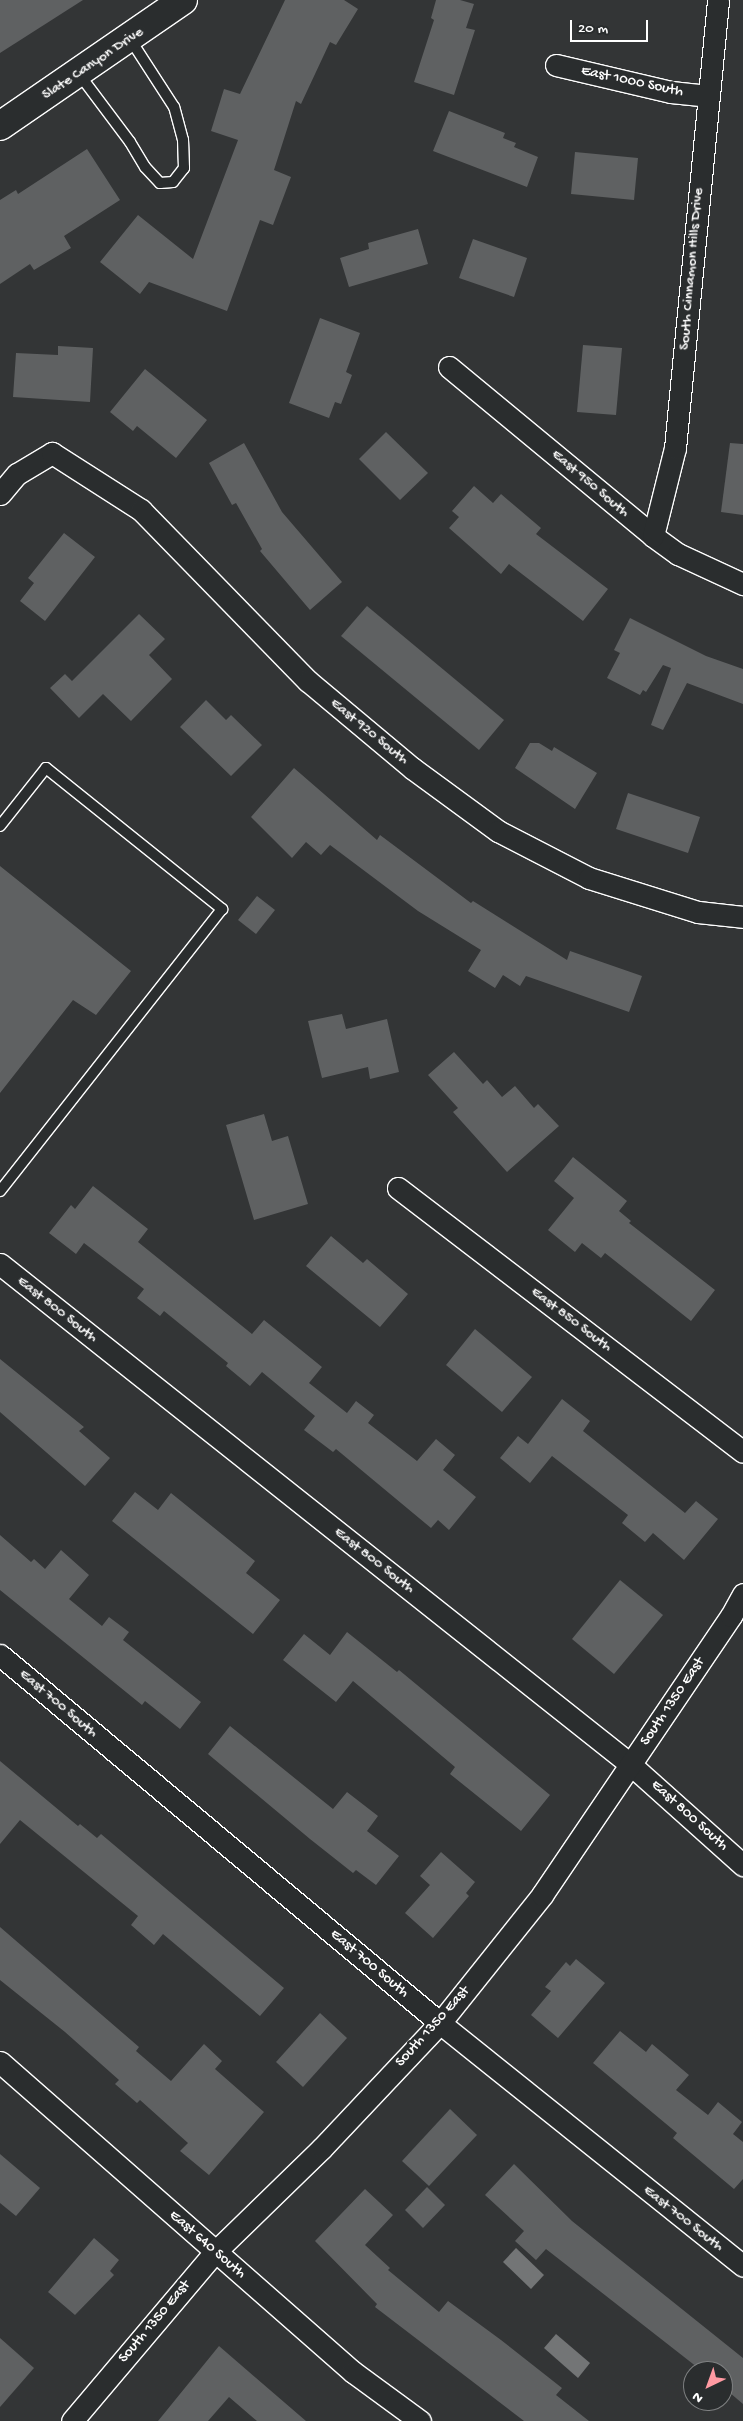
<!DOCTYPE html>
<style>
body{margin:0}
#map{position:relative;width:743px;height:2421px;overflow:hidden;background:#333536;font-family:"Gochi Hand",sans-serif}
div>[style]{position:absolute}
.water>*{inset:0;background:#737576}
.building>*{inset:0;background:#5f6162}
.roads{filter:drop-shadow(1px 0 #fff) drop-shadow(-1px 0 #fff) drop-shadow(0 1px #fff) drop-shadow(0 -1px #fff)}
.lane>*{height:10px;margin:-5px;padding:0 5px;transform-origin:5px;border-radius:5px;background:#2a2d2e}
.street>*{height:21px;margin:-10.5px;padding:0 10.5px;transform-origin:10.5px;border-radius:10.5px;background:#2a2d2e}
.secondary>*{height:28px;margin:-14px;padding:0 14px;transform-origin:14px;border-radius:14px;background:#2a2d2e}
span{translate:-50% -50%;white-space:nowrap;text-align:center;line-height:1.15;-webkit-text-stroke:5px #2a2d2e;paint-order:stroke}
.street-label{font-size:15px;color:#fff}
.north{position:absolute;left:683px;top:2361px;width:50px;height:50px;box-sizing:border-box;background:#2a2d2e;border:1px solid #7f8182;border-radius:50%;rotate:222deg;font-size:14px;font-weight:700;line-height:20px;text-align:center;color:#fff}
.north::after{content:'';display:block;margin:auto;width:18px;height:22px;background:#ff9aa2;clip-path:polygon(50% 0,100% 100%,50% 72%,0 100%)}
.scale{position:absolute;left:570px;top:20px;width:78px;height:22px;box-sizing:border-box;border:2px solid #fff;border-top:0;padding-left:6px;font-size:15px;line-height:18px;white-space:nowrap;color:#fff;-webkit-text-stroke:4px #2a2d2e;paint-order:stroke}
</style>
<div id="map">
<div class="water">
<div style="clip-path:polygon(516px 2248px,544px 2275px,531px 2289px,503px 2262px)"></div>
<div style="clip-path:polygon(556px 2334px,590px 2363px,578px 2378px,544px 2348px)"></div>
</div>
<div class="building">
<div style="clip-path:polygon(0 0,83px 0,0 53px)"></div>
<div style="clip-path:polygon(285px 0,344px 0,358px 9px,336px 45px,330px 42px,301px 104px,296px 101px,274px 170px,291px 177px,273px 225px,260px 220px,227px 311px,149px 282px,140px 294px,100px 262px,138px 215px,193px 259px,238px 140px,211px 131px,224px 89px,240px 94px)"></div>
<div style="clip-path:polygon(436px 0,460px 0,474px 4px,466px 28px,475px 30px,454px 95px,414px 82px,434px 20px,431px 18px)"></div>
<div style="clip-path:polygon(449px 111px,505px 133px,503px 138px,516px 143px,514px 147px,538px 157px,527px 187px,433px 151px)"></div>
<div style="clip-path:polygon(87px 149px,120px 200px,64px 236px,71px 248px,34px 270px,30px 264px,0 284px,0 200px,16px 190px,18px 194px)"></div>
<div style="clip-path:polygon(575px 152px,638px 158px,634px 200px,571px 194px)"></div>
<div style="clip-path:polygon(418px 229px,428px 264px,349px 287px,340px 258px,369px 249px,368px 243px)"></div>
<div style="clip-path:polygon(473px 239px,527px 258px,514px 297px,459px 278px)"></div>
<div style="clip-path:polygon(320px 318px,360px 333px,346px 372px,352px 375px,341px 404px,335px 402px,329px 418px,289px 403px)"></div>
<div style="clip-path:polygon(583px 345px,622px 348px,616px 415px,577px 412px)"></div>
<div style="clip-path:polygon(58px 346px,93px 348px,90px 402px,13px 397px,16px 353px,58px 355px)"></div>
<div style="clip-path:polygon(145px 369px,207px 420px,176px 458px,137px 426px,133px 431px,110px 412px)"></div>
<div style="clip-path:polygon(386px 432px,428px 473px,400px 500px,359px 459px)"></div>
<div style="clip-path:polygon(244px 443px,282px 512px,342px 582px,310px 610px,260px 551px,262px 549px,236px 503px,232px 505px,209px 463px)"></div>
<div style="clip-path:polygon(730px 443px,743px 444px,743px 515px,721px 512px)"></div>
<div style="clip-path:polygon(474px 486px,493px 503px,501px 494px,541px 528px,536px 534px,608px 589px,583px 621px,509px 564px,501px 574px,449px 528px,459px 517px,452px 511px)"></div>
<div style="clip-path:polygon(64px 533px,95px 557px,45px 621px,20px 601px,34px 583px,28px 578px)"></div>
<div style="clip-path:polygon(367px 606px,504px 720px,479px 750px,341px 636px)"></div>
<div style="clip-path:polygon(139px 614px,165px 639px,149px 655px,172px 679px,131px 721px,103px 694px,79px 718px,50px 688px,65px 674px,72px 681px)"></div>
<div style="clip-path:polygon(630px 618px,706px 656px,743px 669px,743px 704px,687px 683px,663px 730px,651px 725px,671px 668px,663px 665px,646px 692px,643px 690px,640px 695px,607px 678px,620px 653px,614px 650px)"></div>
<div style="clip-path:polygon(206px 700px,226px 720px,231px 715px,262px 745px,231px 776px,180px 727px)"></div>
<div style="clip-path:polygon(530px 743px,539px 743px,552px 751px,554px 747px,597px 773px,575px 809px,515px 768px)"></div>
<div style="clip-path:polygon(294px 768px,377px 840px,380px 835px,471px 903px,473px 901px,567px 960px,570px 951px,642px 976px,629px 1012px,526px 976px,520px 986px,503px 975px,495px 988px,468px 971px,481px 950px,418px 911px,330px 845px,321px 855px,306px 842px,292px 858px,251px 817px)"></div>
<div style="clip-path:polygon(628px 793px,700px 817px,688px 853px,616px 829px)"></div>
<div style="clip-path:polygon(0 866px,131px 971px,96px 1015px,73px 1000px,0 1093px)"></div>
<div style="clip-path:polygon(257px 896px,275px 910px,256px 934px,238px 920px)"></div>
<div style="clip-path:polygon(342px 1014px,346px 1029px,387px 1019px,399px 1072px,370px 1079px,368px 1067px,322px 1078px,308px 1021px)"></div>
<div style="clip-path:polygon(454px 1052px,483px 1084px,487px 1080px,502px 1097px,515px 1086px,534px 1108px,538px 1104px,559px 1126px,507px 1172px,453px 1112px,458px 1108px,428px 1075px)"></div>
<div style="clip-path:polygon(264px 1114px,272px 1141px,288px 1136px,308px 1204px,254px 1220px,226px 1125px)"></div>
<div style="clip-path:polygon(573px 1157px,627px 1201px,619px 1211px,631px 1221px,629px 1223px,715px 1290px,691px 1321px,605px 1253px,601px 1258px,582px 1243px,575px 1252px,548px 1230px,574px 1198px,554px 1181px)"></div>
<div style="clip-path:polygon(93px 1186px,148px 1229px,138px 1242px,252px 1334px,264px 1320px,322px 1367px,309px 1383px,347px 1413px,356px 1401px,374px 1415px,368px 1423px,417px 1461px,436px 1439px,455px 1455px,443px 1470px,476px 1497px,449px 1530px,438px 1520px,431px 1528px,336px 1449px,333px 1452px,304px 1430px,315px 1416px,262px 1372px,250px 1386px,226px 1366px,228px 1363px,164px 1311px,160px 1316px,137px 1298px,144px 1289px,84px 1243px,76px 1254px,49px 1233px,71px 1205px,75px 1209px)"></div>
<div style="clip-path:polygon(331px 1236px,363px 1263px,367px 1259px,408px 1294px,380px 1327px,306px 1266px)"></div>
<div style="clip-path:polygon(475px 1329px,532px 1377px,502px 1412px,446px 1365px)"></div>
<div style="clip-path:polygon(0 1359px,84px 1427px,79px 1431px,110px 1458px,85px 1486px,0 1412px)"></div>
<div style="clip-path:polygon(562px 1399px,590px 1421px,583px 1431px,685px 1513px,696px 1501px,718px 1519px,684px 1560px,653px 1533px,645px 1542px,622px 1523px,628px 1515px,552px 1456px,530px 1483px,500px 1458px,518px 1436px,528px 1444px)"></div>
<div style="clip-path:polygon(135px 1492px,158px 1510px,171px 1493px,255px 1561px,246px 1573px,280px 1600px,253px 1634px,112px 1521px)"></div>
<div style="clip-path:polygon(0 1535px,31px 1562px,34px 1559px,45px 1569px,61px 1550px,89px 1575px,69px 1599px,102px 1626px,109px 1617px,129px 1632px,123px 1640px,201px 1702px,180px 1729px,145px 1701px,142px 1705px,0 1590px)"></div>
<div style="clip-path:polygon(620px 1580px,663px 1615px,614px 1674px,572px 1639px)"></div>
<div style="clip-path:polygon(347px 1632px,397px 1672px,399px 1670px,550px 1795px,521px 1831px,450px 1774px,455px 1767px,353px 1681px,336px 1702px,283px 1660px,304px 1634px,330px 1655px)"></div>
<div style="clip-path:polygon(230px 1726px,333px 1809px,347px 1792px,378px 1816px,367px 1831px,399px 1856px,376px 1885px,356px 1870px,353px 1873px,310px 1839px,208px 1754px)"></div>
<div style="clip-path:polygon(0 1761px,78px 1826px,80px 1824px,97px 1838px,101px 1834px,284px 1988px,260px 2016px,163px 1934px,154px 1945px,131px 1925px,138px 1916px,20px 1820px,0 1844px)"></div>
<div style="clip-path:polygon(441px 1852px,475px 1882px,466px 1893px,469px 1896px,433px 1938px,405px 1913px,430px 1885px,420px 1876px)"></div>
<div style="clip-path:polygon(0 1927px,139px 2047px,136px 2051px,171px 2081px,204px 2044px,222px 2061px,215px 2069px,264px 2112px,209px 2175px,180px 2151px,188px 2143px,140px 2100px,137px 2103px,115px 2084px,119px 2080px,65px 2032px,0 1980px)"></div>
<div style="clip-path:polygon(576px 1959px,605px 1983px,558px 2038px,531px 2015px,551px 1991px,545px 1987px,566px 1962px,570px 1966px)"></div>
<div style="clip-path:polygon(320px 2013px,347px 2038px,303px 2087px,276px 2062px)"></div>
<div style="clip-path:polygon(620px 2031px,646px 2052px,652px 2044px,689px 2075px,676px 2090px,708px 2115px,718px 2102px,742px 2122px,733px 2134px,743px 2142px,743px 2179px,734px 2189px,673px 2138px,677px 2133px,593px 2063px)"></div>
<div style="clip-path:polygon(450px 2109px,477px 2135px,429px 2186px,402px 2161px)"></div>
<div style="clip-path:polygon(0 2154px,40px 2188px,16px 2216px,0 2203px)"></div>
<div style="clip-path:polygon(514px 2164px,572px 2221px,743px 2358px,743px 2404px,723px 2387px,723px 2371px,702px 2371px,546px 2249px,536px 2260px,515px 2241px,524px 2231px,485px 2195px)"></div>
<div style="clip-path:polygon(427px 2187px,445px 2205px,423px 2228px,405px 2210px)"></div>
<div style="clip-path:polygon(365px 2189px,393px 2215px,365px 2245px,390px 2268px,388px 2270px,439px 2312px,448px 2301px,501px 2340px,562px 2388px,556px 2395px,589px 2421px,524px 2421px,375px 2307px,377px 2304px,315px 2241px)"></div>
<div style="clip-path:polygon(94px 2238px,119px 2260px,110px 2271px,114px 2275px,75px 2315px,48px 2292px)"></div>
<div style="clip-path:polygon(0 2338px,34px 2368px,0 2407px)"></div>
<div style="clip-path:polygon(219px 2346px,306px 2421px,257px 2421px,229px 2397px,208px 2421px,158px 2421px)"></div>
</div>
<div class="roads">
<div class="lane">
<div style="left:79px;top:74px;width:85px;rotate:53.1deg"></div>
<div style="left:130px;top:142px;width:29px;rotate:59deg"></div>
<div style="left:145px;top:167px;width:22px;rotate:47deg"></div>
<div style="left:160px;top:183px;width:13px;rotate:-4deg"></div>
<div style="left:173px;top:182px;width:18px;rotate:-52deg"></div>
<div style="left:184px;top:168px;width:28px;rotate:-92deg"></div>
<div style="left:183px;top:140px;width:34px;rotate:-105deg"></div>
<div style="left:174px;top:107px;width:81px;rotate:-122.9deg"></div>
<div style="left:0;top:826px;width:74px;rotate:-51.6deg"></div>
<div style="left:46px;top:768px;width:226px;rotate:38.7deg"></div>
<div style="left:222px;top:909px;width:359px;rotate:128.2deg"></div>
</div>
<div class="street">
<div style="left:556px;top:65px;width:118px;rotate:13.2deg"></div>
<div style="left:671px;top:92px;width:37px;rotate:6deg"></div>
<div style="left:449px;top:367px;width:265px;rotate:39.6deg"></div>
<div style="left:653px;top:536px;width:31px;rotate:36deg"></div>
<div style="left:678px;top:554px;width:72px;rotate:24.8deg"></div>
<div style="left:0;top:494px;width:26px;rotate:-50deg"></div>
<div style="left:17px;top:474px;width:41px;rotate:-31deg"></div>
<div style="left:52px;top:453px;width:106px;rotate:32.6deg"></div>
<div style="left:141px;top:510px;width:239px;rotate:45.7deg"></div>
<div style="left:308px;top:681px;width:136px;rotate:39.9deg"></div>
<div style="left:412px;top:768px;width:107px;rotate:36.2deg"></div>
<div style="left:498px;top:831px;width:102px;rotate:27.3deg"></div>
<div style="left:589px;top:878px;width:114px;rotate:17.3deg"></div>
<div style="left:698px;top:912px;width:45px;rotate:6.3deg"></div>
<div style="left:653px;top:536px;width:91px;rotate:-76deg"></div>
<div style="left:675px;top:448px;width:450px;rotate:-84.5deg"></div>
<div style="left:398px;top:1188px;width:434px;rotate:37.4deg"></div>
<div style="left:0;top:1264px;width:804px;rotate:38.44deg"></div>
<div style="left:630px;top:1764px;width:152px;rotate:41.8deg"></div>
<div style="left:0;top:1655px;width:574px;rotate:39.91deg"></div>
<div style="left:440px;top:2023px;width:388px;rotate:38.7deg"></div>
<div style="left:0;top:2062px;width:470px;rotate:41.3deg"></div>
<div style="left:353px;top:2372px;width:83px;rotate:36.2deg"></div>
<div style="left:72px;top:2421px;width:220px;rotate:-49.8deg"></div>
<div style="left:214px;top:2253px;width:151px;rotate:-44.2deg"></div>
<div style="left:322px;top:2148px;width:172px;rotate:-46.7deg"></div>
<div style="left:440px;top:2023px;width:164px;rotate:-51.4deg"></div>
<div style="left:542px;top:1895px;width:337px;rotate:-55.9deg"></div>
<div style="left:731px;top:1616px;width:25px;rotate:-61deg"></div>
</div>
<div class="secondary">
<div style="left:0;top:126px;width:222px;rotate:-34.5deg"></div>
</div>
</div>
<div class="street-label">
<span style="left:93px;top:64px;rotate:-34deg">Slate Canyon Drive</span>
<span style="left:632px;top:82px;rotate:12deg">East 1000 South</span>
<span style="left:692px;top:269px;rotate:-85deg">South Cinnamon Hills Drive</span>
<span style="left:590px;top:484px;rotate:40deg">East 950 South</span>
<span style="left:369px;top:732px;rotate:39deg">East 920 South</span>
<span style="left:57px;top:1310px;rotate:38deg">East 800 South</span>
<span style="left:571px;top:1320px;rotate:37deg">East 850 South</span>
<span style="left:374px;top:1561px;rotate:38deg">East 800 South</span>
<span style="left:673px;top:1702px;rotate:-56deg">South 1350 East</span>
<span style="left:58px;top:1704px;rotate:40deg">East 700 South</span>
<span style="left:689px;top:1816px;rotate:42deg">East 800 South</span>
<span style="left:369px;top:1964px;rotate:40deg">East 700 South</span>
<span style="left:433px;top:2027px;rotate:-48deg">South 1350 East</span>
<span style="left:683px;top:2219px;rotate:38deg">East 700 South</span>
<span style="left:207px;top:2245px;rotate:41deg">East 640 South</span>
<span style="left:155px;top:2322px;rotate:-50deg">South 1350 East</span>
</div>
<div class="north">N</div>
<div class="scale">20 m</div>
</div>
